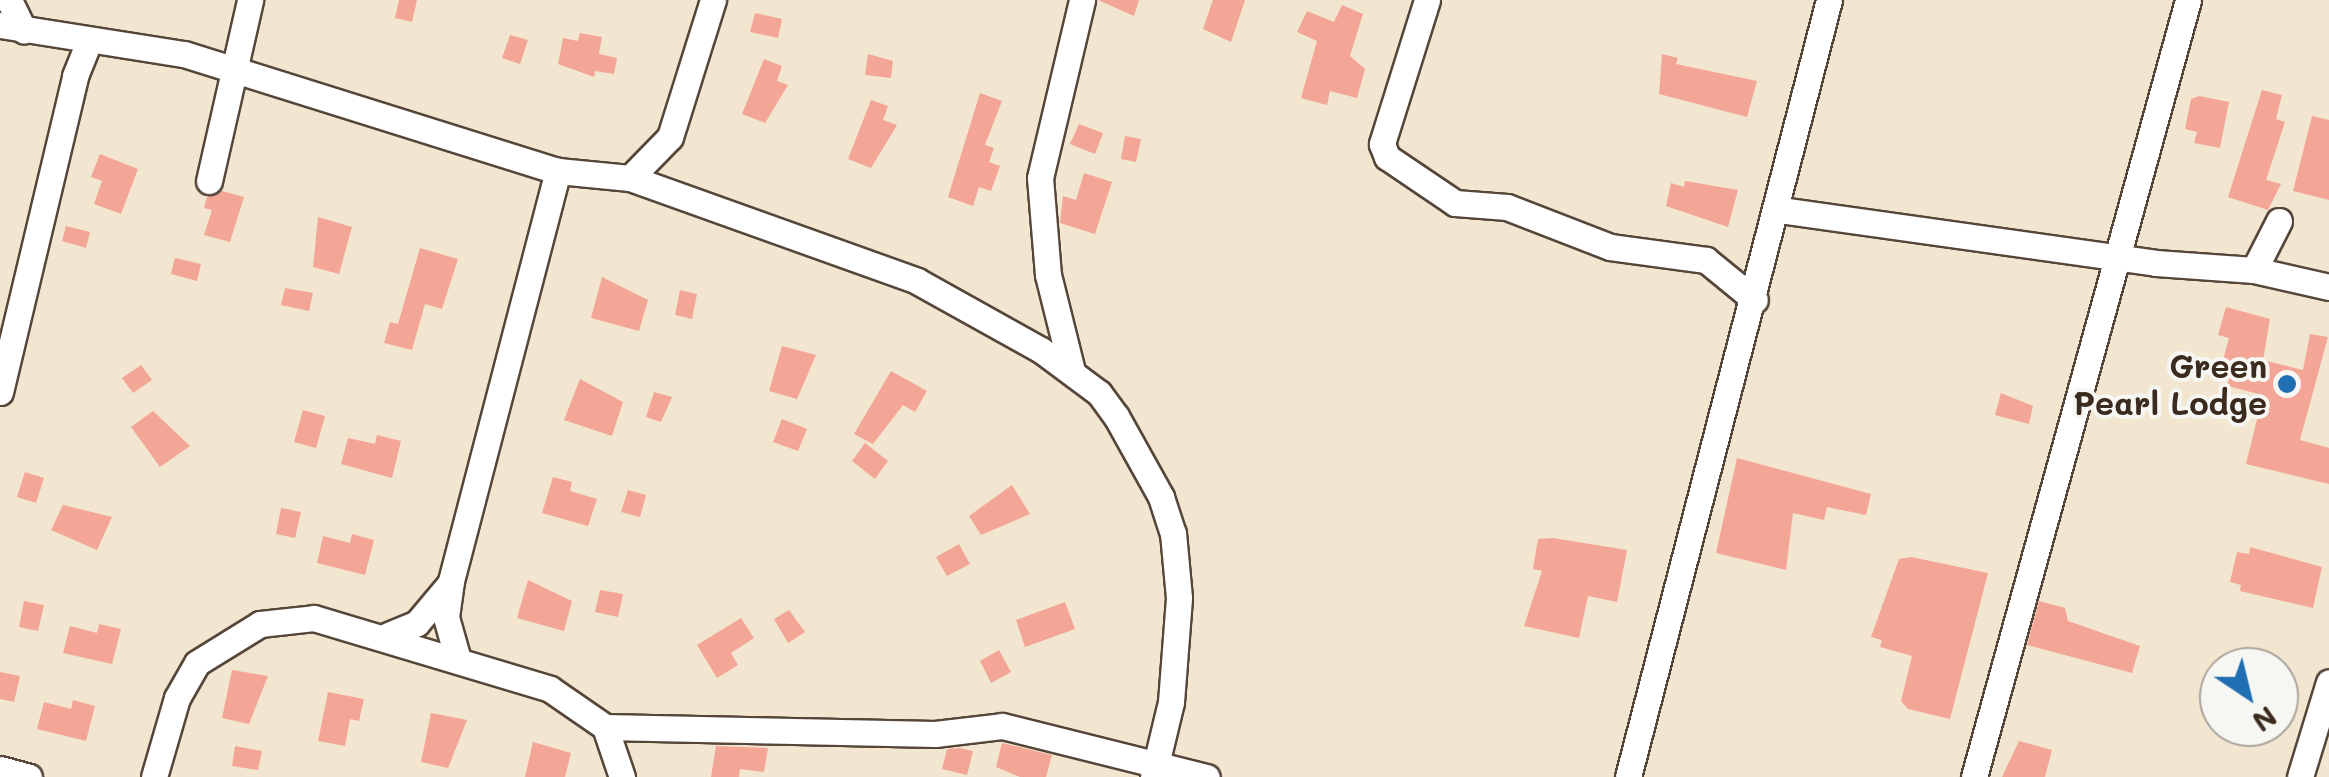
<!DOCTYPE html>
<style>
body{margin:0}
#map{position:relative;width:2329px;height:777px;overflow:hidden;background:#f2e6d0;font-family:Mali,sans-serif}
div>[style]{position:absolute}
.building>*{inset:0;background:#f3a695}
.roads{filter:drop-shadow(2px 0 #564639) drop-shadow(-2px 0 #564639) drop-shadow(0 2px #564639) drop-shadow(0 -2px #564639)}
.minor>*{height:25px;margin:-12.5px;padding:0 12.5px;transform-origin:12.5px;border-radius:12.5px;background:#fff}
.dots>*{width:28px;height:28px;translate:-50% -50%;box-sizing:border-box;border:5px solid #f6f6f2;border-radius:50%}
span{translate:-50% -50%;white-space:nowrap;text-align:center;line-height:1.15;-webkit-text-stroke:8px #f6f6f2;paint-order:stroke}
.poi-label{font-size:32px;color:#3b2a1e;font-weight:700}
.right{translate:-100% -50%;text-align:right}
.north{position:absolute;left:2199px;top:647px;width:100px;height:100px;box-sizing:border-box;background:#f6f6f2;border:2px solid #aba49d;border-radius:50%;rotate:145deg;font-size:28px;font-weight:700;line-height:40px;text-align:center;color:#3b2a1e}
.north::after{content:'';display:block;margin:auto;width:35px;height:45px;background:#1f6fb2;clip-path:polygon(50% 0,100% 100%,50% 72%,0 100%)}
</style>
<div id="map">
<div class="building">
<div style="clip-path:polygon(399px 0,417px 0,412px 22px,395px 18px)"></div>
<div style="clip-path:polygon(1098px 0,1139px 0,1134px 16px)"></div>
<div style="clip-path:polygon(1213px 0,1245px 0,1231px 42px,1203px 29px)"></div>
<div style="clip-path:polygon(1342px 5px,1363px 14px,1350px 56px,1365px 69px,1357px 98px,1330px 91px,1327px 105px,1301px 98px,1317px 41px,1297px 32px,1307px 11px,1334px 22px)"></div>
<div style="clip-path:polygon(755px 13px,782px 19px,778px 38px,750px 32px)"></div>
<div style="clip-path:polygon(580px 33px,602px 37px,599px 54px,617px 58px,614px 74px,595px 71px,594px 77px,558px 64px,563px 38px,578px 41px)"></div>
<div style="clip-path:polygon(510px 35px,528px 40px,520px 64px,502px 58px)"></div>
<div style="clip-path:polygon(868px 54px,893px 61px,891px 78px,865px 75px)"></div>
<div style="clip-path:polygon(1662px 54px,1678px 58px,1676px 64px,1757px 81px,1747px 117px,1659px 94px)"></div>
<div style="clip-path:polygon(764px 59px,782px 66px,777px 81px,788px 85px,765px 123px,742px 114px)"></div>
<div style="clip-path:polygon(2262px 90px,2282px 95px,2276px 119px,2285px 122px,2266px 180px,2281px 184px,2268px 210px,2228px 197px)"></div>
<div style="clip-path:polygon(980px 93px,1002px 101px,985px 145px,994px 148px,989px 162px,1000px 166px,991px 191px,979px 187px,973px 206px,948px 197px)"></div>
<div style="clip-path:polygon(2199px 96px,2229px 102px,2220px 148px,2194px 143px,2197px 132px,2185px 129px,2191px 99px)"></div>
<div style="clip-path:polygon(871px 100px,888px 106px,883px 120px,897px 125px,871px 168px,848px 159px)"></div>
<div style="clip-path:polygon(2312px 116px,2329px 120px,2329px 200px,2293px 191px)"></div>
<div style="clip-path:polygon(1079px 124px,1103px 133px,1095px 154px,1070px 144px)"></div>
<div style="clip-path:polygon(1125px 136px,1141px 139px,1136px 162px,1121px 159px)"></div>
<div style="clip-path:polygon(100px 154px,138px 169px,121px 214px,94px 204px,102px 181px,91px 177px)"></div>
<div style="clip-path:polygon(1084px 173px,1112px 182px,1095px 234px,1060px 223px,1063px 196px,1076px 200px)"></div>
<div style="clip-path:polygon(1685px 181px,1738px 190px,1728px 227px,1666px 206px,1671px 183px,1684px 187px)"></div>
<div style="clip-path:polygon(222px 191px,244px 197px,230px 242px,204px 235px,212px 210px,204px 208px,207px 197px)"></div>
<div style="clip-path:polygon(318px 217px,352px 227px,339px 274px,313px 267px)"></div>
<div style="clip-path:polygon(66px 226px,90px 232px,86px 248px,62px 241px)"></div>
<div style="clip-path:polygon(420px 248px,458px 259px,442px 309px,425px 304px,412px 350px,384px 343px,390px 322px,398px 324px)"></div>
<div style="clip-path:polygon(175px 258px,201px 264px,197px 281px,171px 274px)"></div>
<div style="clip-path:polygon(602px 277px,648px 300px,639px 331px,591px 318px)"></div>
<div style="clip-path:polygon(285px 288px,313px 293px,309px 311px,281px 305px)"></div>
<div style="clip-path:polygon(680px 290px,697px 294px,692px 319px,675px 315px)"></div>
<div style="clip-path:polygon(2226px 307px,2270px 319px,2263px 360px,2303px 370px,2310px 334px,2328px 337px,2300px 440px,2329px 448px,2329px 484px,2246px 464px,2263px 395px,2227px 386px,2231px 371px,2221px 368px,2229px 338px,2218px 335px)"></div>
<div style="clip-path:polygon(782px 346px,816px 355px,797px 399px,769px 391px)"></div>
<div style="clip-path:polygon(141px 365px,152px 380px,133px 393px,122px 378px)"></div>
<div style="clip-path:polygon(891px 371px,927px 391px,915px 412px,903px 405px,873px 444px,854px 434px)"></div>
<div style="clip-path:polygon(580px 379px,623px 402px,612px 436px,564px 420px)"></div>
<div style="clip-path:polygon(654px 392px,672px 397px,661px 422px,646px 417px)"></div>
<div style="clip-path:polygon(2001px 393px,2033px 406px,2029px 424px,1995px 415px)"></div>
<div style="clip-path:polygon(303px 410px,325px 416px,316px 448px,294px 442px)"></div>
<div style="clip-path:polygon(153px 411px,190px 446px,160px 467px,131px 427px)"></div>
<div style="clip-path:polygon(782px 419px,807px 429px,798px 451px,773px 442px)"></div>
<div style="clip-path:polygon(377px 435px,401px 441px,392px 478px,341px 464px,348px 438px,375px 444px)"></div>
<div style="clip-path:polygon(865px 443px,888px 461px,875px 479px,852px 461px)"></div>
<div style="clip-path:polygon(1737px 458px,1871px 494px,1866px 515px,1827px 507px,1824px 520px,1793px 513px,1786px 570px,1716px 553px)"></div>
<div style="clip-path:polygon(25px 472px,44px 478px,36px 503px,17px 497px)"></div>
<div style="clip-path:polygon(553px 477px,572px 482px,570px 491px,597px 499px,588px 526px,542px 513px)"></div>
<div style="clip-path:polygon(1012px 485px,1030px 514px,981px 535px,969px 516px)"></div>
<div style="clip-path:polygon(628px 490px,646px 495px,640px 517px,621px 512px)"></div>
<div style="clip-path:polygon(63px 505px,112px 517px,97px 550px,51px 530px)"></div>
<div style="clip-path:polygon(281px 508px,301px 512px,295px 538px,276px 534px)"></div>
<div style="clip-path:polygon(352px 534px,374px 540px,365px 575px,317px 563px,323px 536px,350px 543px)"></div>
<div style="clip-path:polygon(1553px 538px,1627px 550px,1617px 602px,1588px 596px,1579px 638px,1524px 626px,1542px 571px,1533px 569px,1538px 539px)"></div>
<div style="clip-path:polygon(959px 544px,970px 564px,947px 576px,936px 557px)"></div>
<div style="clip-path:polygon(2250px 547px,2322px 567px,2313px 608px,2240px 591px,2241px 585px,2230px 582px,2237px 552px,2249px 554px)"></div>
<div style="clip-path:polygon(1911px 557px,1988px 573px,1950px 719px,1908px 709px,1901px 701px,1912px 656px,1880px 647px,1882px 640px,1871px 637px,1899px 559px)"></div>
<div style="clip-path:polygon(528px 580px,572px 601px,564px 631px,517px 618px)"></div>
<div style="clip-path:polygon(600px 590px,623px 594px,618px 617px,595px 612px)"></div>
<div style="clip-path:polygon(24px 601px,44px 605px,38px 631px,19px 627px)"></div>
<div style="clip-path:polygon(2039px 601px,2065px 608px,2068px 621px,2140px 646px,2132px 673px,2027px 645px)"></div>
<div style="clip-path:polygon(1065px 602px,1075px 629px,1025px 647px,1016px 620px)"></div>
<div style="clip-path:polygon(789px 610px,805px 632px,788px 643px,774px 619px)"></div>
<div style="clip-path:polygon(741px 618px,754px 638px,731px 653px,738px 665px,717px 678px,697px 645px)"></div>
<div style="clip-path:polygon(99px 624px,121px 629px,112px 664px,63px 653px,70px 626px,97px 633px)"></div>
<div style="clip-path:polygon(999px 650px,1011px 672px,991px 683px,980px 661px)"></div>
<div style="clip-path:polygon(232px 670px,268px 676px,249px 724px,222px 718px)"></div>
<div style="clip-path:polygon(0 672px,20px 676px,14px 702px,0 699px)"></div>
<div style="clip-path:polygon(328px 692px,364px 699px,359px 721px,350px 719px,345px 746px,318px 741px)"></div>
<div style="clip-path:polygon(73px 700px,95px 706px,86px 741px,37px 729px,44px 702px,71px 709px)"></div>
<div style="clip-path:polygon(431px 713px,467px 720px,448px 768px,421px 762px)"></div>
<div style="clip-path:polygon(2019px 741px,2052px 750px,2045px 777px,2002px 777px)"></div>
<div style="clip-path:polygon(533px 742px,571px 753px,565px 777px,525px 777px)"></div>
<div style="clip-path:polygon(1002px 743px,1052px 755px,1046px 777px,1020px 777px,996px 767px)"></div>
<div style="clip-path:polygon(235px 746px,262px 751px,258px 770px,232px 766px)"></div>
<div style="clip-path:polygon(716px 746px,768px 748px,764px 772px,740px 769px,739px 777px,711px 777px)"></div>
<div style="clip-path:polygon(959px 748px,973px 751px,967px 775px,942px 769px,947px 749px)"></div>
</div>
<div class="roads">
<div class="minor">
<div style="left:9px;top:0;width:34px;rotate:64deg"></div>
<div style="left:1427px;top:0;width:151px;rotate:107.4deg"></div>
<div style="left:1382px;top:144px;width:14px;rotate:69deg"></div>
<div style="left:1387px;top:157px;width:82px;rotate:34.1deg"></div>
<div style="left:1455px;top:203px;width:52px;rotate:4.4deg"></div>
<div style="left:1507px;top:207px;width:110px;rotate:21.2deg"></div>
<div style="left:1610px;top:247px;width:97px;rotate:7.7deg"></div>
<div style="left:1706px;top:260px;width:63px;rotate:39.2deg"></div>
<div style="left:0;top:25px;width:186px;rotate:9deg"></div>
<div style="left:184px;top:54px;width:392px;rotate:17.4deg"></div>
<div style="left:558px;top:171px;width:72px;rotate:5.6deg"></div>
<div style="left:630px;top:178px;width:305px;rotate:19.7deg"></div>
<div style="left:917px;top:281px;width:142px;rotate:29.1deg"></div>
<div style="left:1041px;top:350px;width:72px;rotate:36.6deg"></div>
<div style="left:1099px;top:393px;width:29px;rotate:54deg"></div>
<div style="left:1116px;top:416px;width:93px;rotate:60.9deg"></div>
<div style="left:1161px;top:497px;width:38px;rotate:72deg"></div>
<div style="left:1173px;top:533px;width:65px;rotate:84.7deg"></div>
<div style="left:1179px;top:598px;width:104px;rotate:94.4deg"></div>
<div style="left:1171px;top:702px;width:77px;rotate:103.5deg"></div>
<div style="left:630px;top:178px;width:57px;rotate:-45.7deg"></div>
<div style="left:670px;top:137px;width:144px;rotate:-72.6deg"></div>
<div style="left:209px;top:181px;width:186px;rotate:-77.2deg"></div>
<div style="left:1780px;top:210px;width:380px;rotate:8deg"></div>
<div style="left:2156px;top:263px;width:98px;rotate:4.1deg"></div>
<div style="left:2254px;top:270px;width:77px;rotate:12.8deg"></div>
<div style="left:2254px;top:270px;width:55px;rotate:-63deg"></div>
<div style="left:1072px;top:371px;width:99px;rotate:-104deg"></div>
<div style="left:1048px;top:275px;width:97px;rotate:-94.7deg"></div>
<div style="left:1040px;top:178px;width:183px;rotate:-76.7deg"></div>
<div style="left:0;top:392px;width:325px;rotate:-76.6deg"></div>
<div style="left:75px;top:76px;width:37px;rotate:-68deg"></div>
<div style="left:388px;top:635px;width:31px;rotate:-22deg"></div>
<div style="left:417px;top:623px;width:48px;rotate:-50deg"></div>
<div style="left:457px;top:656px;width:41px;rotate:-105.8deg"></div>
<div style="left:446px;top:617px;width:36px;rotate:-82deg"></div>
<div style="left:451px;top:581px;width:424px;rotate:-75.4deg"></div>
<div style="left:605px;top:727px;width:330px;rotate:1.2deg"></div>
<div style="left:935px;top:734px;width:67px;rotate:-6.8deg"></div>
<div style="left:1002px;top:726px;width:211px;rotate:14deg"></div>
<div style="left:0;top:769px;width:30px;rotate:15deg"></div>
<div style="left:154px;top:777px;width:82px;rotate:-73.8deg"></div>
<div style="left:177px;top:698px;width:40px;rotate:-60.3deg"></div>
<div style="left:197px;top:663px;width:74px;rotate:-31.8deg"></div>
<div style="left:260px;top:624px;width:54px;rotate:-6.3deg"></div>
<div style="left:314px;top:618px;width:246px;rotate:16.7deg"></div>
<div style="left:550px;top:689px;width:67px;rotate:34.6deg"></div>
<div style="left:605px;top:727px;width:53px;rotate:71.2deg"></div>
<div style="left:1628px;top:777px;width:803px;rotate:-75.5deg"></div>
<div style="left:1974px;top:777px;width:806px;rotate:-74.6deg"></div>
<div style="left:2300px;top:777px;width:99px;rotate:-73deg"></div>
</div>
</div>
<div class="dots">
<div style="left:2287px;top:384px;background:#1f6fb2"></div>
</div>
<div class="poi-label">
<span class="right" style="left:2267px;top:384px">Green<br>Pearl Lodge</span>
</div>
<div class="north">N</div>
</div>
